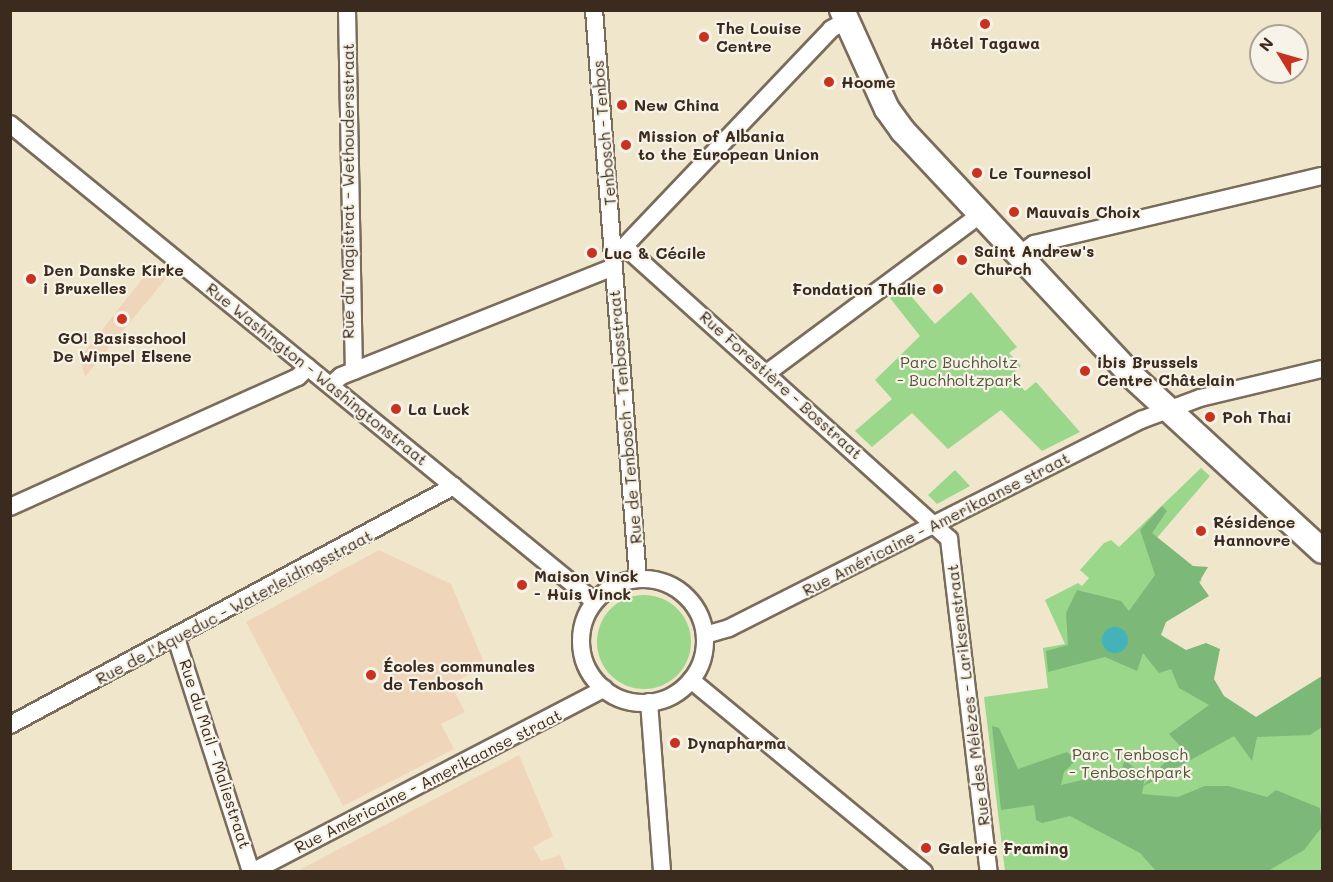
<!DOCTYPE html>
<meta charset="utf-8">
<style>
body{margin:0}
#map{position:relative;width:1333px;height:882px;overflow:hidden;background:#efe6cc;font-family:Mali,sans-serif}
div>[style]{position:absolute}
.built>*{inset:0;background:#efd6bb}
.green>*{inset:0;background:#9bd78b}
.round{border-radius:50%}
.forest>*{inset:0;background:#7cb877}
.water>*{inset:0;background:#43b3b9}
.roads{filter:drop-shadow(2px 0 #7a6c5b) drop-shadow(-2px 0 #7a6c5b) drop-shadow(0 2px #7a6c5b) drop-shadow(0 -2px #7a6c5b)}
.minor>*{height:16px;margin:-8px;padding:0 8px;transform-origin:8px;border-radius:8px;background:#fff}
.minor>.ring{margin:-8px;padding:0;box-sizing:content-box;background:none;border:16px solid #fff;border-radius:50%}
.secondary>*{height:24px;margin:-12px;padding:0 12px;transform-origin:12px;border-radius:12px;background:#fff}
.dots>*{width:16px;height:16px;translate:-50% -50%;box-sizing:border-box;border:3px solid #f7f3e8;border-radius:50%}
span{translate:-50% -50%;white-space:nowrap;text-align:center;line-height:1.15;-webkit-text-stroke:4.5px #f7f3e8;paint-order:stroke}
.poi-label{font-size:16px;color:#3b2a1e;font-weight:700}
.left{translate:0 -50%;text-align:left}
.right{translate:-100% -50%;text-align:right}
.street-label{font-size:16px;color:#3b2a1e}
.park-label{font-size:16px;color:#535539}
.frame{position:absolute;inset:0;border:12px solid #3b2a1e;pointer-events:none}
.north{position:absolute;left:1249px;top:24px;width:60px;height:60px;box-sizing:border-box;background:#f7f3e8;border:2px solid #aca397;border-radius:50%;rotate:307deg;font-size:16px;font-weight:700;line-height:24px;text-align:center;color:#3b2a1e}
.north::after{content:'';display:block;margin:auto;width:21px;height:27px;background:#c8321e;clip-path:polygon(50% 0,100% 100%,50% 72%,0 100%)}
</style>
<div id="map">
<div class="built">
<div style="clip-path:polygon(154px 264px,168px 276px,85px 377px,80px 358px)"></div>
<div style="clip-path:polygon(379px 550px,451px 584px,485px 665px,451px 685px,465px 712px,441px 724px,454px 749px,343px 806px,246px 622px)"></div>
<div style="clip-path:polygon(519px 755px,553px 836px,533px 847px,541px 861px,560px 855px,566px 871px,297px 871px)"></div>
</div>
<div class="green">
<div style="clip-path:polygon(904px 288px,935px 324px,971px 292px,1017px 347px,1009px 353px,1021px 366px,1011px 376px,1025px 391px,1036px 382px,1080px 432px,1042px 451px,1001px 410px,948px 449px,912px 413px,872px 447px,855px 431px,892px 399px,875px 380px,920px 336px,890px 298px)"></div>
<div style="clip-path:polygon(1201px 468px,1210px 476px,1156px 539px,1202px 580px,1152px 634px,1248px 726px,1322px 684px,1322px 871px,1005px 871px,984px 697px,1048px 688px,1043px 648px,1065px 644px,1045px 600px,1078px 583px,1082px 586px,1089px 578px,1080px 570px,1104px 543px,1111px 540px,1119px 547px)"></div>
<div style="clip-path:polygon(955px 470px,970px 486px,937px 504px,928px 495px)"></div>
<div class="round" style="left:597px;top:595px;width:94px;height:94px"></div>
</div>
<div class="forest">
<div style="clip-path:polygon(1162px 506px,1167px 511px,1152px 533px,1193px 566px,1208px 567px,1199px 582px,1209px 596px,1166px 622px,1161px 635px,1186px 650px,1206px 643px,1220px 649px,1214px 679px,1224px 696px,1256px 717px,1322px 676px,1322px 727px,1310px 735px,1257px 737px,1252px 761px,1234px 736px,1142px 787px,1180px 746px,1169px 734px,1209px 705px,1179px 688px,1171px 669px,1159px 673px,1143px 653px,1137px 671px,1105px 657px,1048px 672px,1046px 651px,1068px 645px,1066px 613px,1077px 590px,1121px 601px,1129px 611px,1155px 575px,1140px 530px)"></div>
<div style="clip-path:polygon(992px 726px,999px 728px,1018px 769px,1067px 752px,1076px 760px,1064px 772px,1061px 785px,1107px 774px,1118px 778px,1125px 760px,1145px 777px,1142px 794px,1178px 797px,1205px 786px,1228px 786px,1267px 797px,1276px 790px,1320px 808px,1322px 827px,1304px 850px,1268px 871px,1156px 871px,1140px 853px,1070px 816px,1042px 823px,1036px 820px,1034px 805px,1001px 810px)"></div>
</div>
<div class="water">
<div class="round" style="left:1102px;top:627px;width:26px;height:26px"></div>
</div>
<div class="roads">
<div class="minor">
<div style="left:347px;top:10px;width:361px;rotate:88.9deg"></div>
<div style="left:594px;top:10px;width:571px;rotate:85.58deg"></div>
<div style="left:10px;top:124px;width:755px;rotate:39.25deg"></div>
<div style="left:625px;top:247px;width:436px;rotate:42deg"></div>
<div style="left:949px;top:539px;width:335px;rotate:83.2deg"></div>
<div style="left:618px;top:253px;width:309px;rotate:-46.4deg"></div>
<div style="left:831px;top:29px;width:18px;rotate:-29deg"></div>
<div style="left:1019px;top:255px;width:19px;rotate:-36deg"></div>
<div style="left:1034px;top:244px;width:296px;rotate:-13.3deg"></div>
<div style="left:767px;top:373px;width:267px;rotate:-36.6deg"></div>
<div style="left:331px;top:385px;width:13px;rotate:-42deg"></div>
<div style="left:341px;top:376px;width:294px;rotate:-21.8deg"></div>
<div style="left:10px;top:507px;width:316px;rotate:-24.3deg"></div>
<div style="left:298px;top:377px;width:14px;rotate:-45deg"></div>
<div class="ring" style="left:581px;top:579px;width:108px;height:108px"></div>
<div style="left:705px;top:635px;width:25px;rotate:-16deg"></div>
<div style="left:729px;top:628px;width:462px;rotate:-26.8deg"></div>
<div style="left:1141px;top:420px;width:63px;rotate:-20.4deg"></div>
<div style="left:1200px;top:398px;width:125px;rotate:-13.4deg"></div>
<div style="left:176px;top:638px;width:246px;rotate:72.2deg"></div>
<div style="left:691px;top:680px;width:302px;rotate:39.5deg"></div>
<div style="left:649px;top:702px;width:170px;rotate:85.6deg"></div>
<div style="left:10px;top:725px;width:504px;rotate:-28.29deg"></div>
<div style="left:252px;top:872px;width:397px;rotate:-27.5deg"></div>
</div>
<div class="secondary">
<div style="left:842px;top:10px;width:109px;rotate:65.6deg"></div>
<div style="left:887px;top:109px;width:27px;rotate:54deg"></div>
<div style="left:903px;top:131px;width:335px;rotate:46.9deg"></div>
<div style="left:1132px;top:376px;width:258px;rotate:42.6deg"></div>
</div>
</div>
<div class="dots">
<div style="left:985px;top:24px;background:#c8321e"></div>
<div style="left:704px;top:37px;background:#c8321e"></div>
<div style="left:829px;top:82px;background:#c8321e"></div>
<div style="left:622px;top:105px;background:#c8321e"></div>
<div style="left:626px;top:145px;background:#c8321e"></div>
<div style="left:977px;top:173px;background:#c8321e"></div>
<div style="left:1014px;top:212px;background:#c8321e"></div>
<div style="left:592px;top:253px;background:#c8321e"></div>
<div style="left:962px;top:260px;background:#c8321e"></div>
<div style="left:31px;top:279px;background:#c8321e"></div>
<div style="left:938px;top:289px;background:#c8321e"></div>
<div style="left:122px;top:319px;background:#c8321e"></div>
<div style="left:1085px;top:371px;background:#c8321e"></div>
<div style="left:396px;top:409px;background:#c8321e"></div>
<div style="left:1210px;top:417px;background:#c8321e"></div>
<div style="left:1201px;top:531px;background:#c8321e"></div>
<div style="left:522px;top:585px;background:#c8321e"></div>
<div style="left:371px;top:675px;background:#c8321e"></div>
<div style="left:675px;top:743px;background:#c8321e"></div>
<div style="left:926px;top:848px;background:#c8321e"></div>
</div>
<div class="poi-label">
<span class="left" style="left:716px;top:37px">The Louise<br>Centre</span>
<span style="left:985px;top:43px">Hôtel Tagawa</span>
<span class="left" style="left:841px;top:82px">Hoome</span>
<span class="left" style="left:634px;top:105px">New China</span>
<span class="left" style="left:638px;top:145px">Mission of Albania<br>to the European Union</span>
<span class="left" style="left:989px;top:173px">Le Tournesol</span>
<span class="left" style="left:1026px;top:212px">Mauvais Choix</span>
<span class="left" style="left:974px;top:260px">Saint Andrew's<br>Church</span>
<span class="left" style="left:604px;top:253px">Luc &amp; Cécile</span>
<span class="left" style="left:43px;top:279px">Den Danske Kirke<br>i Bruxelles</span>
<span class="right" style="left:926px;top:289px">Fondation Thalie</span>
<span style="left:122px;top:347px">GO! Basisschool<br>De Wimpel Elsene</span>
<span class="left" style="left:1097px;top:371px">ibis Brussels<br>Centre Châtelain</span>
<span class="left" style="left:408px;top:409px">La Luck</span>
<span class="left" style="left:1222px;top:417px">Poh Thai</span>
<span class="left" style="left:1213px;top:531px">Résidence<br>Hannovre</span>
<span class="left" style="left:534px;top:585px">Maison Vinck<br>- Huis Vinck</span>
<span class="left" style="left:383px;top:675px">Écoles communales<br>de Tenbosch</span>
<span class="left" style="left:687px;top:743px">Dynapharma</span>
<span class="left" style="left:938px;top:848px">Galerie Framing</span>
</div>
<div class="street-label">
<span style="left:604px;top:133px;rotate:-95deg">Tenbosch - Tenbos</span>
<span style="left:348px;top:191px;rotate:-90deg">Rue du Magistrat - Wethoudersstraat</span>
<span style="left:317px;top:374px;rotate:39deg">Rue Washington - Washingtonstraat</span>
<span style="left:781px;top:385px;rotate:42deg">Rue Forestière - Bosstraat</span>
<span style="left:625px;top:417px;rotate:-95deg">Rue de Tenbosch - Tenbosstraat</span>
<span style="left:936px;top:524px;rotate:-27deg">Rue Américaine - Amerikaanse straat</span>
<span style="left:234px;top:607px;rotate:-28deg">Rue de l'Aqueduc - Waterleidingsstraat</span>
<span style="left:968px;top:695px;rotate:-97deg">Rue des Mélèzes - Lariksenstraat</span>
<span style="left:215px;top:754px;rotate:72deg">Rue du Mail - Maliestraat</span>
<span style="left:428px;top:781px;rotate:-27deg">Rue Américaine - Amerikaanse straat</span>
</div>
<div class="park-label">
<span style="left:959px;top:371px">Parc Buchholtz<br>- Buchholtzpark</span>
<span style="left:1130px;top:763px">Parc Tenbosch<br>- Tenboschpark</span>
</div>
<div class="frame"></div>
<div class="north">N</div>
</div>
